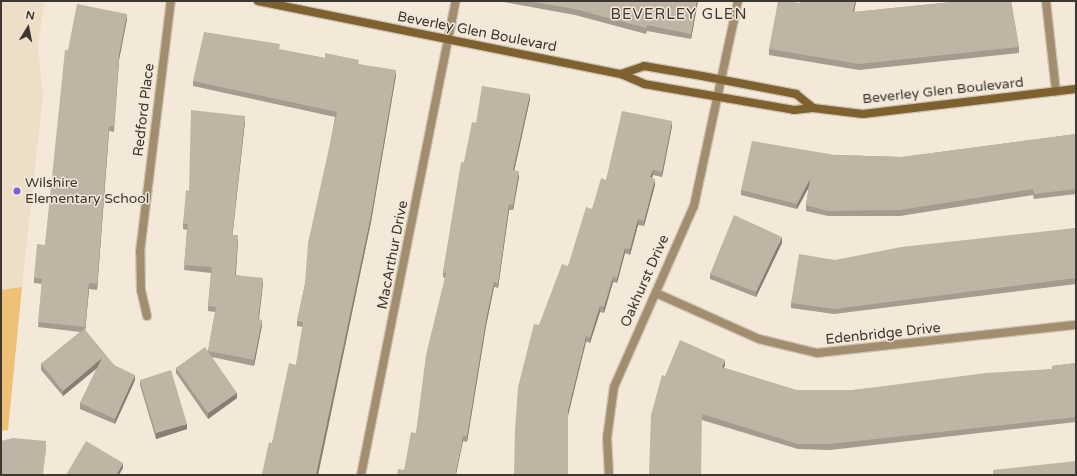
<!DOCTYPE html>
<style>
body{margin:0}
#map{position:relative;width:1077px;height:476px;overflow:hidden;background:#f4e9d9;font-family:"Varela Round",sans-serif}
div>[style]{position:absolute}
.built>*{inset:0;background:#ecdec7}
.green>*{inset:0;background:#eec176}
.roads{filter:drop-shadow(1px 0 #cfc6b7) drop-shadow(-1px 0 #cfc6b7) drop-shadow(0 1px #cfc6b7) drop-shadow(0 -1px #cfc6b7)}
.street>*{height:8px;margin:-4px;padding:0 4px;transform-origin:4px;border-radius:4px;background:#a28e6e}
.secondary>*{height:8px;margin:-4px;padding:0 4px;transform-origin:4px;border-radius:4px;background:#7e612f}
.wall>*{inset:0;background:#a49c8e}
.shaded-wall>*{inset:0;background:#867f74}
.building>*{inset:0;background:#bfb5a5}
.dots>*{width:11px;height:11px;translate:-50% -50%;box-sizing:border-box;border:2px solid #f4e9d9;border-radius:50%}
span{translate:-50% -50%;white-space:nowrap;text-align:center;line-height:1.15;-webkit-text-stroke:3px #f4e9d9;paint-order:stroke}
.street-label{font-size:14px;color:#3c3831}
.poi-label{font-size:14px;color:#3c3831}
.left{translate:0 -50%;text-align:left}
.neighbourhood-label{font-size:15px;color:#3c3831;letter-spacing:1px}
.frame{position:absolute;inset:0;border:2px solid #3c3831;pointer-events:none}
.north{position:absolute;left:8px;top:8px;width:40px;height:40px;-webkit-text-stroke:3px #f4e9d9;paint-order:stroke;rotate:10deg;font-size:11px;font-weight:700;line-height:16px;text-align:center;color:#3c3831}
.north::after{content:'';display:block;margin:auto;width:14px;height:18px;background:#3c3831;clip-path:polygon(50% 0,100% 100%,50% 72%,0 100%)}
</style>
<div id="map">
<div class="built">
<div style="clip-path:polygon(1px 1px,44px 3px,38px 46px,43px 95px,22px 287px,1px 290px)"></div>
</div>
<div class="green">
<div style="clip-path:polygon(22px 287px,8px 430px,1px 431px,1px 290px)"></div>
</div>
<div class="roads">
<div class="street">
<div style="left:1046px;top:1px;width:91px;rotate:83.7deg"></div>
<div style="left:656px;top:293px;width:113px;rotate:24.1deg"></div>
<div style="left:759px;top:339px;width:60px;rotate:13.6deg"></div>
<div style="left:817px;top:353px;width:261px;rotate:-6.2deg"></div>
<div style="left:147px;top:316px;width:26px;rotate:-103deg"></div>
<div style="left:141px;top:291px;width:39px;rotate:-91deg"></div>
<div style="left:140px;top:252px;width:253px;rotate:-83deg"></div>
<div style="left:361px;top:475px;width:483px;rotate:-78.7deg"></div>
<div style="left:609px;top:475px;width:37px;rotate:-93deg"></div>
<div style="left:607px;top:438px;width:51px;rotate:-82.2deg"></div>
<div style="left:614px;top:387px;width:198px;rotate:-66.2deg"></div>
<div style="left:694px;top:206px;width:210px;rotate:-77.9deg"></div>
</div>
<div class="secondary">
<div style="left:258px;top:1px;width:370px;rotate:11.4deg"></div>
<div style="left:621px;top:74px;width:25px;rotate:23deg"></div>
<div style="left:644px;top:84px;width:152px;rotate:9.8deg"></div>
<div style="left:794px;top:110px;width:19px;rotate:-6deg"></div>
<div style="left:813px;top:108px;width:50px;rotate:6.8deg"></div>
<div style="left:863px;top:114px;width:214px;rotate:-6.7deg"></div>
<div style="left:621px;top:74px;width:24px;rotate:-19deg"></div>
<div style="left:644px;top:66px;width:59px;rotate:9.8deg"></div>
<div style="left:702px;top:76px;width:96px;rotate:10.8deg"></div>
<div style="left:796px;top:94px;width:22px;rotate:39deg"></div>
</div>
</div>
<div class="wall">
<div style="clip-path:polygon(498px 1px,698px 1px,691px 39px,647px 31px,646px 34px,575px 15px)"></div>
<div style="clip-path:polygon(801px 1px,856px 1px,854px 12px,952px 2px,952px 1px,1011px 1px,1019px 47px,1019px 53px,859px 70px,769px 55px,769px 49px,800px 3px)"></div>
<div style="clip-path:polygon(127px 19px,119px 60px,114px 132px,109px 131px,97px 290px,89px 289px,85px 330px,114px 365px,135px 380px,115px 424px,80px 409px,80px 403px,97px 368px,63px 396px,41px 370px,41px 364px,80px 332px,38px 327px,42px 284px,34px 283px,34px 278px,45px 245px,68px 50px)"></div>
<div style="clip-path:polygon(280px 50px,359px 64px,396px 75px,371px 222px,318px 475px,262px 475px,262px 474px,272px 443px,296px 365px,303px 327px,297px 326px,297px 321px,305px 284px,335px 117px,193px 86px,193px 81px)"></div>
<div style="clip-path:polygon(530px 99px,514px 171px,519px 177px,513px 210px,509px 210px,498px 288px,494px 287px,486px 326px,467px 442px,463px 441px,404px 470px,416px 433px,445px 278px,443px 277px,443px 272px,464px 162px,476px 123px)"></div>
<div style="clip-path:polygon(245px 121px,232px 235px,238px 241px,236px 275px,263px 283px,259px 319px,262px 325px,254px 366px,212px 357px,237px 398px,208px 419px,176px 373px,176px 368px,208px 351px,215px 312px,208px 311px,208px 306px,211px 273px,184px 270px,187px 230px,183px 229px,183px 224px,189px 191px)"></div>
<div style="clip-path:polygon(672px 126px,662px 177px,653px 175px,652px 178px,655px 185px,644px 226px,638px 225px,630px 255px,625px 253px,617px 283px,613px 282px,604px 313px,600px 312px,590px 343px,539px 325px,568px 266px,592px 209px,606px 180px)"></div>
<div style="clip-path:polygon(1076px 134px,1076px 194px,1034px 199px,1033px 195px,900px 216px,828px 216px,806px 211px,806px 205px,809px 187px,797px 209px,741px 195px,741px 190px,835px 155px,902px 157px)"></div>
<div style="clip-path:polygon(1076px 228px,1076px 284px,834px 314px,791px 308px,791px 303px,835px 260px)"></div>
<div style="clip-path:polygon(782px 243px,756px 297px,710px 279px,710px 274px)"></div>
<div style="clip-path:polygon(1076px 363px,1076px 422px,830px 450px,798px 449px,702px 420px,665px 376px,725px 365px,724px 368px,796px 390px,853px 390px,1052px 369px,1052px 366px)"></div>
<div style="clip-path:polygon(140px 380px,187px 429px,156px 439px,140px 385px)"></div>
</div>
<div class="shaded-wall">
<div style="clip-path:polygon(697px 1px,698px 1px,691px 39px,691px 34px)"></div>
<div style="clip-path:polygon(855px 1px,856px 1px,853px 18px,853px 12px)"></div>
<div style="clip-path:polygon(127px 14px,127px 19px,119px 60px,114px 132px,119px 55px)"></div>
<div style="clip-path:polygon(396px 70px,396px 75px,371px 222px,318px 475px,316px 475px)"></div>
<div style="clip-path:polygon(530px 94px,530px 99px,513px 176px,513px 170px)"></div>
<div style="clip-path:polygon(245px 116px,245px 121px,232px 240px,232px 235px)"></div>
<div style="clip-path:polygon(672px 121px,672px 126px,662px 177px,662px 172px)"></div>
<div style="clip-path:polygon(109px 126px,109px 131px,97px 290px,97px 284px)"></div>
<div style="clip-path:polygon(653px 170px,653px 175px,650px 182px,650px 177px)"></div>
<div style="clip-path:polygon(519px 171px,519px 177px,513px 210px,513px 205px)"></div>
<div style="clip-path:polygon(655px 179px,655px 185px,644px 226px,644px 221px)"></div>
<div style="clip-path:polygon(810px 179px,810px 185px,797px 209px,797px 204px)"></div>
<div style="clip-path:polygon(509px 204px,509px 210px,498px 288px,498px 283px)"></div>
<div style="clip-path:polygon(638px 219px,638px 225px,630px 255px,630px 249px)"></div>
<div style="clip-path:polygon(238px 235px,238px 241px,235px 280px,235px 275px)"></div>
<div style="clip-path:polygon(782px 237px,782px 243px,756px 297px,756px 292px)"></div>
<div style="clip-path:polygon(625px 248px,625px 253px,617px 283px,617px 278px)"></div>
<div style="clip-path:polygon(613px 277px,613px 282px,604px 313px,604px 307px)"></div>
<div style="clip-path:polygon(263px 278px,263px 283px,258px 325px,258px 319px)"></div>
<div style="clip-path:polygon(494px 282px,494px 287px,486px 326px,467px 442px,467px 436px,486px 320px)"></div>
<div style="clip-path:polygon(89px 283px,89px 289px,85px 332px,85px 327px)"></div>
<div style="clip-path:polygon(600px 306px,600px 312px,590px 343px,590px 338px)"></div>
<div style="clip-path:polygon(262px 320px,262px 325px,254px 366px,254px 360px)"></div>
<div style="clip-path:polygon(586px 336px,586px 342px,568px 416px,568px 410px)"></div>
<div style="clip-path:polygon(102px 358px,102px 364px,63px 396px,63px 391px)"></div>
<div style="clip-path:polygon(725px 360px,725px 365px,722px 372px,722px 367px)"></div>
<div style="clip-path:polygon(135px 375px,135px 380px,115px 424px,115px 419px)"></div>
<div style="clip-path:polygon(237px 393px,237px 398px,208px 419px,208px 413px)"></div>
<div style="clip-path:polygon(187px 424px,187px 429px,156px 439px,156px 433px)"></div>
<div style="clip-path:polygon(463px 436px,463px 441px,456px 475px,455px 475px)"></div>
<div style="clip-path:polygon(46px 441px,46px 447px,43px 475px)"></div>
<div style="clip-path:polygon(123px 463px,123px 468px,119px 475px,116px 475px)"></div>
</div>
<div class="building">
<div style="clip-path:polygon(528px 1px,697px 1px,691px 34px,647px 25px,646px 28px,575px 9px)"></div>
<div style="clip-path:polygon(778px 1px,787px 1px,800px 3px,801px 1px,855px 1px,853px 12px,953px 2px,953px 1px,1011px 1px,1019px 47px,859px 64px,769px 49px)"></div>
<div style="clip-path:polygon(77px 4px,127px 14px,119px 55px,114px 126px,109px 126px,97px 284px,89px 283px,85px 327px,38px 322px,42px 279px,34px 278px,37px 244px,45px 245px,65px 50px,68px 50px)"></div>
<div style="clip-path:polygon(204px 32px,280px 44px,279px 49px,325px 58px,325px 53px,359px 60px,358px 64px,396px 70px,371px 216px,316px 475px,265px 475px,262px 474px,269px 442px,272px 443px,289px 363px,296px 365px,303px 322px,297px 321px,305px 284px,308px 243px,337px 112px,193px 81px)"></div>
<div style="clip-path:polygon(482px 86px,530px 94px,513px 170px,519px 171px,513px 205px,509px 204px,498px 283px,494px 282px,486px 320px,467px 436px,463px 436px,455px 475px,397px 475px,398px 469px,404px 470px,411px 432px,416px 433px,426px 355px,446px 273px,443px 272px,461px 162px,464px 162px,472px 122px,476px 123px)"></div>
<div style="clip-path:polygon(191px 110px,245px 116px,232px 235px,238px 235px,235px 275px,263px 278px,258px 319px,262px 320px,254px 360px,208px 351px,216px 307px,208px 306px,212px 267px,184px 265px,188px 224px,183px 224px,186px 190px,189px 191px)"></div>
<div style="clip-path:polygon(622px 111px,672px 121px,662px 172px,653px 170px,650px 177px,655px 179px,644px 221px,638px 219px,630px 249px,625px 248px,617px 278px,613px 277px,604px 307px,600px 306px,590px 338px,586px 336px,568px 410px,568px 475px,514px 475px,515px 430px,518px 387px,534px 324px,539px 325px,562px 264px,568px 266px,586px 207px,592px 209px,601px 178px,606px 180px)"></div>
<div style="clip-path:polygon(1076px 134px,1076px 189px,1034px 194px,1033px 189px,900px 210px,828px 211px,806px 205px,810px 179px,797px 204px,741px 190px,752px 141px,835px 155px,902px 157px)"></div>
<div style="clip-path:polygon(734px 215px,782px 237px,756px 292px,710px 274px)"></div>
<div style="clip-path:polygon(1076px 228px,1076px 278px,834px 309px,791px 303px,799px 254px,835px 260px,901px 247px)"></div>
<div style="clip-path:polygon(84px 329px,114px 365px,135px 375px,115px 419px,80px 403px,102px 358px,63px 391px,41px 364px)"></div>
<div style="clip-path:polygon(680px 340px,725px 360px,722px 367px,796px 390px,853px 390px,986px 373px,1053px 369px,1052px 366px,1076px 363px,1076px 417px,830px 444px,798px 444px,702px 414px,701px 475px,649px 475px,651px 415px,662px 375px,665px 376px)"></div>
<div style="clip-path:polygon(205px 347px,237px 393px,208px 413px,176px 368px)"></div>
<div style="clip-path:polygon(171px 370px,187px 424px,156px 433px,140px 380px)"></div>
<div style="clip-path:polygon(13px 438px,46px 441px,43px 475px,1px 475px,1px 441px)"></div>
<div style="clip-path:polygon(86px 441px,123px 463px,116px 475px,66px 475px)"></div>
<div style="clip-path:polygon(1076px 461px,1076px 475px,993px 475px,993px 470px)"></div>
</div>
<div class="dots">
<div style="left:17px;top:191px;background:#795fd9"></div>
</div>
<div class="street-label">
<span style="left:477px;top:32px;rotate:11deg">Beverley Glen Boulevard</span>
<span style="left:943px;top:91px;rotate:-6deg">Beverley Glen Boulevard</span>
<span style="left:144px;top:110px;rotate:-83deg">Redford Place</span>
<span style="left:393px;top:255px;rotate:-79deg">MacArthur Drive</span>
<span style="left:645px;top:281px;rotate:-66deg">Oakhurst Drive</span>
<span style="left:883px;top:334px;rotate:-6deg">Edenbridge Drive</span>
</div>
<div class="poi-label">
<span class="left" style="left:25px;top:191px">Wilshire<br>Elementary School</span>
</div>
<div class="neighbourhood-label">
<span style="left:679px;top:15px">BEVERLEY GLEN</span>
</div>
<div class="frame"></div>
<div class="north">N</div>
</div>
